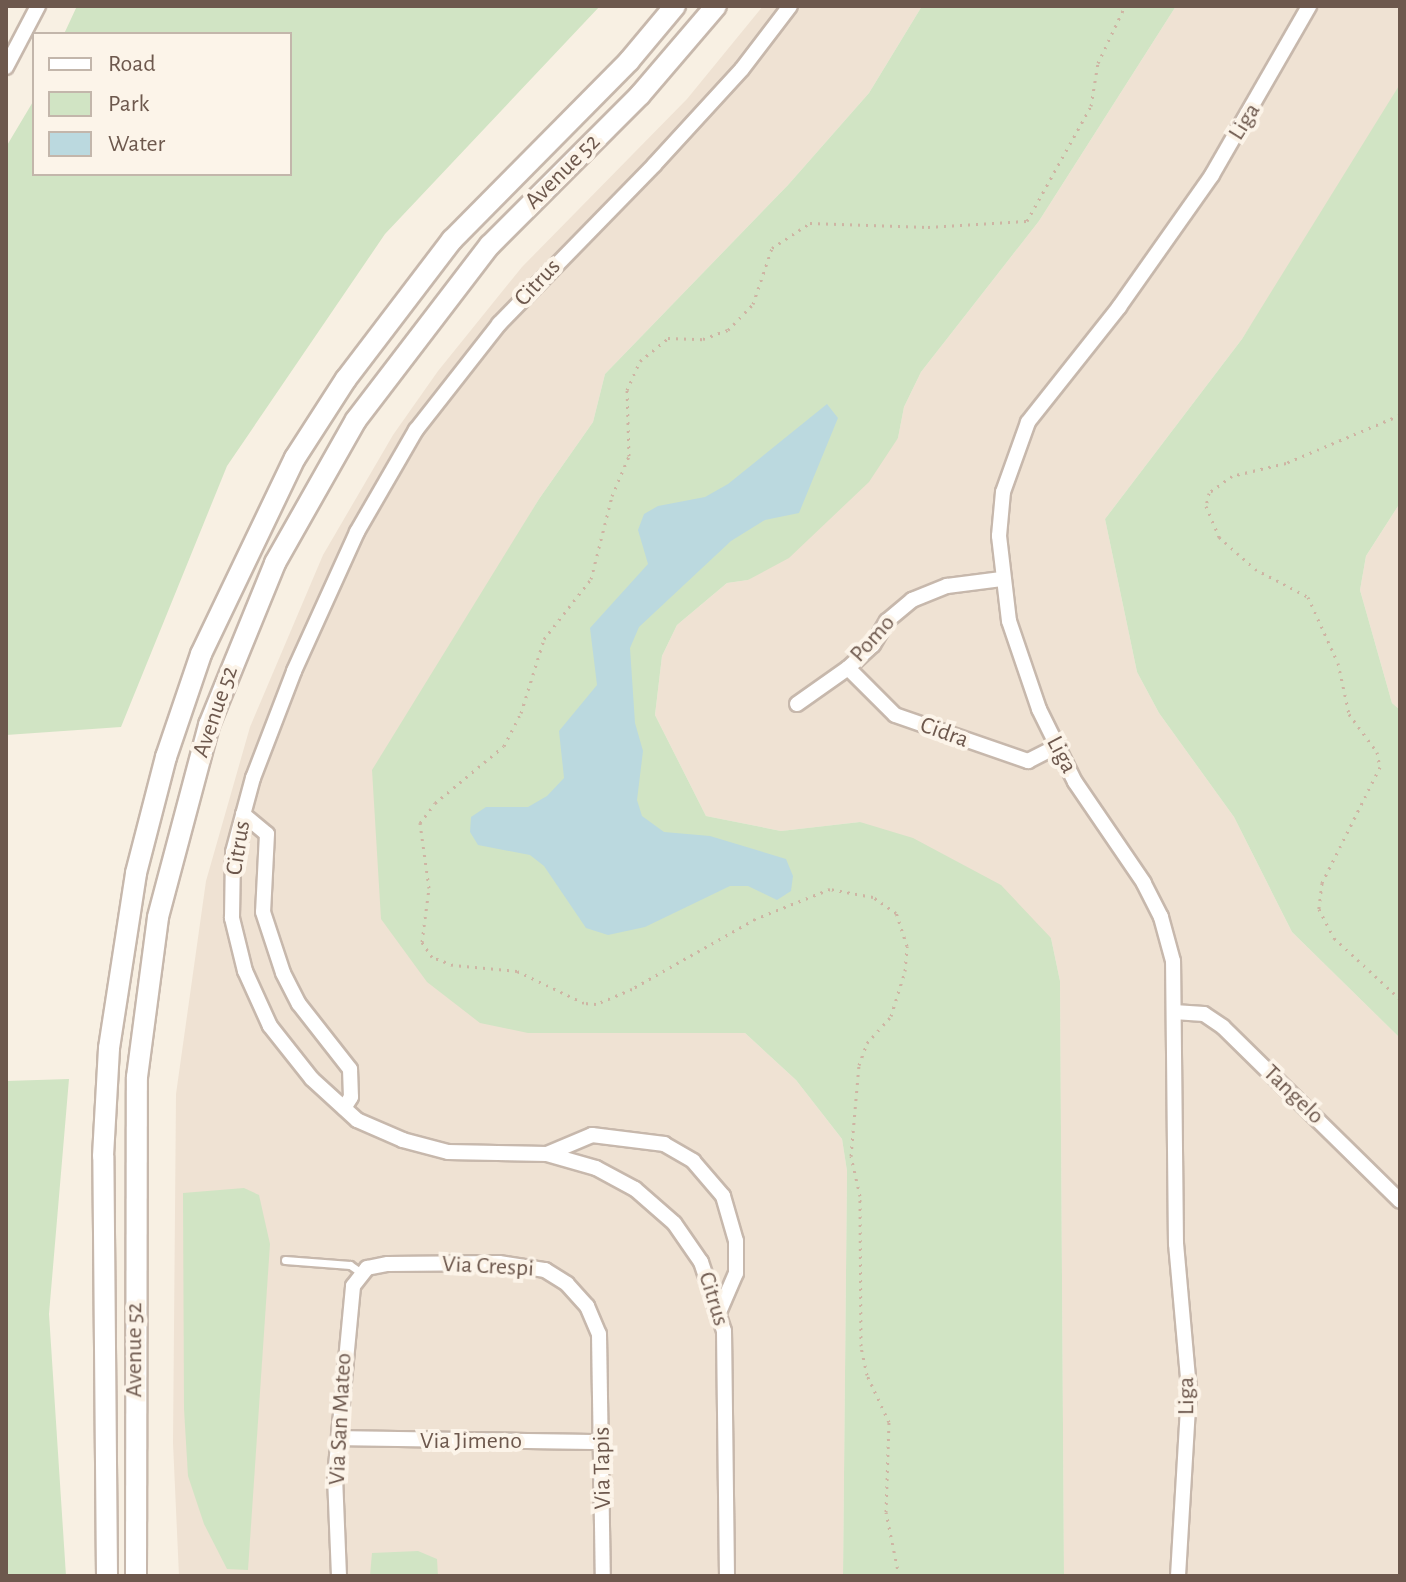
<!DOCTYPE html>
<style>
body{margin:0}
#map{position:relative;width:1406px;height:1582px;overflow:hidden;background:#f8f0e3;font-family:"Alegreya Sans",sans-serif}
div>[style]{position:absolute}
.residential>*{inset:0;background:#efe2d3}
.green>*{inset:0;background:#d1e4c4}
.water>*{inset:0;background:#bbd9df}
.path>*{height:3px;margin-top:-1.5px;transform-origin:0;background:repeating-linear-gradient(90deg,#ceb4a3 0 2px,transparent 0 8px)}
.roads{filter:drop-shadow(2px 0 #c7b8ac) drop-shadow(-2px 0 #c7b8ac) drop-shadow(0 2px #c7b8ac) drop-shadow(0 -2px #c7b8ac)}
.service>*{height:7px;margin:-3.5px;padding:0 3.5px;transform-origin:3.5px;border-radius:3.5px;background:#fff}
.minor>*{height:14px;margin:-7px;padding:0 7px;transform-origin:7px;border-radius:7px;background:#fff}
.secondary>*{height:20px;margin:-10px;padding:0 10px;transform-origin:10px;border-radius:10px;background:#fff}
span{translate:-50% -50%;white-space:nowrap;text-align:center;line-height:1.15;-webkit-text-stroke:8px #fcf4e9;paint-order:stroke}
.street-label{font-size:24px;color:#6d584d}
.frame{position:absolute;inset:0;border:8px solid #6d584d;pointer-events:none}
.legend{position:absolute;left:32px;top:32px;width:260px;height:144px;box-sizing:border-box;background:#fcf4e9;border:2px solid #c3b6ab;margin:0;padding:10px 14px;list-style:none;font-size:24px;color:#6d584d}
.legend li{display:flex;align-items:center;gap:16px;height:40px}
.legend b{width:40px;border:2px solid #c3b6ab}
</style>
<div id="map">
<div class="residential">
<div style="clip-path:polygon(763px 6px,922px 6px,869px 93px,788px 185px,605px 374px,593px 422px,539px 499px,472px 612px,528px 1033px,745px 1033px,796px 1080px,842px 1139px,847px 1171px,843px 1576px,179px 1576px,173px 1443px,176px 1094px,206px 881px,250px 727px,323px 555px,393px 435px,438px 371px,522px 267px,687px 99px)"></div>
<div style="clip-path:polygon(1176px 6px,1400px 6px,1400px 84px,1340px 188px,1242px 339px,1105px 519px,1137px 672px,1159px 713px,1234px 817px,1292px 932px,1400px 1038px,1400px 1576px,1064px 1576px,1060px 981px,1051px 938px,860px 822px,781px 831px,706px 816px,655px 715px,662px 656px,677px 625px,727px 583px,748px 580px,898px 438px,904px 407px,921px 372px,1039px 221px)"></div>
<div style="clip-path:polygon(1400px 503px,1400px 710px,1392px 703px,1360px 590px,1366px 556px)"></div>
</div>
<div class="green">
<div style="clip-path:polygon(77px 6px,600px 6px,385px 234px,227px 466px,121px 727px,6px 735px,6px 147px,34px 100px,34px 174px,290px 174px,290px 34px,64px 34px)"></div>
<div style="clip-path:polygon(922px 6px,1176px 6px,1039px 221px,921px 372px,904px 407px,898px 438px,869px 482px,789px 558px,748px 580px,727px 583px,677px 625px,662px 656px,655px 715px,706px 816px,781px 831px,860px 822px,913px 838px,1001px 885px,1051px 938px,1060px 981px,1064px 1576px,843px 1576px,847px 1171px,842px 1139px,796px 1080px,745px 1033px,528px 1033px,480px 1023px,427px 982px,381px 919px,372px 770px,539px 499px,593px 422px,605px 374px,788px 185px,869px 93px)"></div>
<div style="clip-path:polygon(1400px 84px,1400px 503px,1366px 556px,1360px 590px,1392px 703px,1400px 710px,1400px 1038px,1292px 932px,1234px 817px,1159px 713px,1137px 672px,1105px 519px,1242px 339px)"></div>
<div style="clip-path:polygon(69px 1079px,49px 1314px,66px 1576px,6px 1576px,6px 1081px)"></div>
<div style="clip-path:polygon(244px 1188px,259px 1195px,270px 1244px,248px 1570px,227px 1569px,204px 1524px,188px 1476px,184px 1409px,183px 1193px)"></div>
<div style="clip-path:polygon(418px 1551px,437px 1559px,438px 1576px,370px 1576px,372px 1553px)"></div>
</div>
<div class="water">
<div style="clip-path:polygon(827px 404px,838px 418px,799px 513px,765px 520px,731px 541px,639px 627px,630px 648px,635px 723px,643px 751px,637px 800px,642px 816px,664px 832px,710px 836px,786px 859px,793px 876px,791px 891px,777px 900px,748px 886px,730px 886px,645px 927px,608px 935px,586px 928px,544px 866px,530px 855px,478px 845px,470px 832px,471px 817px,486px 807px,528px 807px,547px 796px,564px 778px,559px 731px,597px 685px,590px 628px,648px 564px,638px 530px,644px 514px,658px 506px,705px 497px,728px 484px)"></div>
</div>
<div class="path">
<div style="left:1400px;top:415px;width:124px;rotate:157.2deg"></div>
<div style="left:1286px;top:463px;width:56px;rotate:166.5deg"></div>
<div style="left:1232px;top:476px;width:29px;rotate:144deg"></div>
<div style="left:1209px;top:493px;width:13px;rotate:103deg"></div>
<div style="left:1206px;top:506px;width:34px;rotate:67deg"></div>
<div style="left:1219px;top:537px;width:48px;rotate:41.6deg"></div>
<div style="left:1255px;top:569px;width:60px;rotate:27.8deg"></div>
<div style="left:1308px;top:597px;width:72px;rotate:65.6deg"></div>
<div style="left:1338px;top:663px;width:52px;rotate:77.8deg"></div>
<div style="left:1349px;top:714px;width:47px;rotate:53.6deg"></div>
<div style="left:1377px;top:752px;width:15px;rotate:79deg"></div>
<div style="left:1380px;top:767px;width:130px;rotate:116.6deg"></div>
<div style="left:1322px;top:883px;width:26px;rotate:97deg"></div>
<div style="left:1319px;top:909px;width:33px;rotate:63deg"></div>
<div style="left:1334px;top:938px;width:90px;rotate:42.7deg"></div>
<div style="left:899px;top:1576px;width:65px;rotate:-101.5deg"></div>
<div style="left:886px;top:1512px;width:90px;rotate:-88.1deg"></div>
<div style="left:889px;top:1422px;width:52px;rotate:-115.1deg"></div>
<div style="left:867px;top:1375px;width:30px;rotate:-102deg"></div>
<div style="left:861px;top:1346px;width:150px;rotate:-90.4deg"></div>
<div style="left:860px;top:1196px;width:41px;rotate:-102.7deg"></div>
<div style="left:851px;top:1156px;width:91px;rotate:-85deg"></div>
<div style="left:859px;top:1065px;width:23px;rotate:-70deg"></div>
<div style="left:867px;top:1043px;width:36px;rotate:-48deg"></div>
<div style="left:891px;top:1016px;width:47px;rotate:-72.7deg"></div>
<div style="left:905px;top:971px;width:25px;rotate:-85deg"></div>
<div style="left:907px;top:946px;width:35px;rotate:-108deg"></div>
<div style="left:896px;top:913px;width:28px;rotate:-145deg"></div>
<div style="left:873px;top:897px;width:44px;rotate:-169.5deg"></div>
<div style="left:830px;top:889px;width:81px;rotate:158.2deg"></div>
<div style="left:755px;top:919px;width:142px;rotate:150.4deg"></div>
<div style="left:632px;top:989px;width:39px;rotate:157deg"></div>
<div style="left:596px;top:1004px;width:12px;rotate:-175deg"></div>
<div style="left:584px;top:1003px;width:74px;rotate:-154.5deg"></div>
<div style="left:517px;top:971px;width:64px;rotate:-174.6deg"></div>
<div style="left:453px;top:965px;width:22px;rotate:-159deg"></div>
<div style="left:432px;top:957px;width:18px;rotate:-124deg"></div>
<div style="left:422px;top:942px;width:54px;rotate:-82.6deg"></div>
<div style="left:429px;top:888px;width:66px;rotate:-97.9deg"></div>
<div style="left:420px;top:823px;width:25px;rotate:-53deg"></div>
<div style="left:435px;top:803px;width:89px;rotate:-39.6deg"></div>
<div style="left:504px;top:746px;width:37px;rotate:-63deg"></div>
<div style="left:521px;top:713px;width:77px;rotate:-72.7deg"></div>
<div style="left:544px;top:639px;width:76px;rotate:-51.9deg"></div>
<div style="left:591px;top:579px;width:86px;rotate:-75.8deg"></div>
<div style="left:612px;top:496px;width:43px;rotate:-67deg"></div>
<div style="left:629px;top:456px;width:66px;rotate:-91.7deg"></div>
<div style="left:627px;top:390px;width:32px;rotate:-66deg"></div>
<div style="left:640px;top:361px;width:36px;rotate:-39deg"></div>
<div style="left:668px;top:338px;width:35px;rotate:2deg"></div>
<div style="left:703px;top:339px;width:27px;rotate:-20deg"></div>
<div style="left:728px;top:330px;width:36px;rotate:-46deg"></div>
<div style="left:753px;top:304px;width:59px;rotate:-71.3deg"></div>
<div style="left:772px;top:248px;width:45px;rotate:-33.3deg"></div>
<div style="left:810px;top:223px;width:118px;rotate:1.9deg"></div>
<div style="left:928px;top:227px;width:99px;rotate:-3.5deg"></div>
<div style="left:1027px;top:221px;width:132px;rotate:-60.9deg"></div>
<div style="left:1091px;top:106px;width:44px;rotate:-80.8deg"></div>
<div style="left:1098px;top:63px;width:63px;rotate:-64.7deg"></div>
</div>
<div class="roads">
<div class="service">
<div style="left:285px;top:1260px;width:65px;rotate:4.4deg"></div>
<div style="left:350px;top:1265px;width:16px;rotate:35deg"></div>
</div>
<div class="minor">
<div style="left:6px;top:67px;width:69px;rotate:-62.3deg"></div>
<div style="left:848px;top:668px;width:66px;rotate:45deg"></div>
<div style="left:895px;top:715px;width:141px;rotate:19.1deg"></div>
<div style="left:1028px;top:761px;width:30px;rotate:-27deg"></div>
<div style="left:797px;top:704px;width:62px;rotate:-35.2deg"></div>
<div style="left:848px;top:668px;width:34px;rotate:-43deg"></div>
<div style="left:873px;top:645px;width:28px;rotate:-60deg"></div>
<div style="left:887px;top:621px;width:33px;rotate:-40deg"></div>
<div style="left:912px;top:600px;width:38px;rotate:-22deg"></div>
<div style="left:947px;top:586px;width:55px;rotate:-7.3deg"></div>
<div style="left:243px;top:814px;width:31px;rotate:40deg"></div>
<div style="left:267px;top:834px;width:78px;rotate:92.9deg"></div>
<div style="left:263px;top:912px;width:64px;rotate:71.8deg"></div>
<div style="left:283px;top:973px;width:35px;rotate:63deg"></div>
<div style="left:299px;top:1004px;width:83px;rotate:51.9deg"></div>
<div style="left:350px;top:1069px;width:28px;rotate:88deg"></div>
<div style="left:351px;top:1097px;width:13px;rotate:122deg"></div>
<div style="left:1174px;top:1012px;width:30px;rotate:4deg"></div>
<div style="left:1204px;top:1014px;width:23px;rotate:34deg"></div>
<div style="left:1223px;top:1027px;width:248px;rotate:44.5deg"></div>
<div style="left:547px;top:1154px;width:49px;rotate:-22.9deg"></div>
<div style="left:592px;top:1135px;width:73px;rotate:7.1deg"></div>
<div style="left:664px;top:1144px;width:34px;rotate:30deg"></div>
<div style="left:693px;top:1161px;width:46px;rotate:49.4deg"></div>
<div style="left:723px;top:1196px;width:47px;rotate:73.9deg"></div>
<div style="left:736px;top:1241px;width:32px;rotate:90deg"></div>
<div style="left:736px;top:1273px;width:40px;rotate:113.4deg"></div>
<div style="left:340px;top:1438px;width:262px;rotate:0.9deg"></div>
<div style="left:339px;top:1576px;width:99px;rotate:-92.3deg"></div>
<div style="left:335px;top:1477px;width:192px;rotate:-84.6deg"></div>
<div style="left:353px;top:1286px;width:23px;rotate:-52deg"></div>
<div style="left:367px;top:1268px;width:21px;rotate:-11deg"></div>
<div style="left:388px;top:1264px;width:111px;rotate:-0.5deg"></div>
<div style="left:499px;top:1263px;width:47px;rotate:8.7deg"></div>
<div style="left:545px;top:1270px;width:26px;rotate:32deg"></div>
<div style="left:567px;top:1284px;width:30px;rotate:48deg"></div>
<div style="left:587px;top:1306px;width:30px;rotate:67deg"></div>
<div style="left:599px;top:1334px;width:242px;rotate:89.1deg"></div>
<div style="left:727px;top:1576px;width:245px;rotate:-90.7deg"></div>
<div style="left:724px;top:1331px;width:73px;rotate:-108.4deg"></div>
<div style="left:701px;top:1262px;width:47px;rotate:-124.7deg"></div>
<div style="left:674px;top:1223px;width:52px;rotate:-138.9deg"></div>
<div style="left:635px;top:1189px;width:44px;rotate:-151.7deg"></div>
<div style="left:596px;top:1168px;width:51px;rotate:-164.1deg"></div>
<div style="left:547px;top:1154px;width:99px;rotate:-178.8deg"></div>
<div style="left:448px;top:1152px;width:47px;rotate:-165.1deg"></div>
<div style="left:403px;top:1140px;width:50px;rotate:-156.5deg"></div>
<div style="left:357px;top:1120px;width:61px;rotate:-137.7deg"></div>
<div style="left:312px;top:1079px;width:68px;rotate:-128.4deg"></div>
<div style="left:270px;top:1026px;width:60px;rotate:-114.4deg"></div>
<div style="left:245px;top:971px;width:55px;rotate:-103.8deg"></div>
<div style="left:232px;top:918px;width:66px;rotate:-89.1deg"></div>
<div style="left:233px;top:852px;width:77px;rotate:-74.9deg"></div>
<div style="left:253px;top:778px;width:115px;rotate:-69deg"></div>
<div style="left:294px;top:671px;width:153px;rotate:-65.6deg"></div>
<div style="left:357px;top:532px;width:118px;rotate:-60deg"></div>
<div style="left:416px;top:430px;width:135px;rotate:-51.9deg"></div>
<div style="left:499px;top:324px;width:222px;rotate:-45.7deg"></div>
<div style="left:654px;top:165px;width:130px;rotate:-47.5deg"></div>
<div style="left:742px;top:69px;width:79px;rotate:-52.7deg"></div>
<div style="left:1178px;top:1576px;width:187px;rotate:-86.6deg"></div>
<div style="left:1189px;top:1389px;width:146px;rotate:-95.1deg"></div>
<div style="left:1176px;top:1244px;width:283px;rotate:-90.6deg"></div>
<div style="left:1173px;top:961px;width:46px;rotate:-105.3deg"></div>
<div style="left:1161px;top:917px;width:38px;rotate:-117deg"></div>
<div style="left:1144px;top:883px;width:122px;rotate:-124.3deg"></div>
<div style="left:1075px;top:782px;width:81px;rotate:-116.3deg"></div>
<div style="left:1039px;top:709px;width:93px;rotate:-108.8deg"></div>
<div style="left:1009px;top:621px;width:86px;rotate:-96.7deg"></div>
<div style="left:999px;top:536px;width:44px;rotate:-84.8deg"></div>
<div style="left:1003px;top:492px;width:74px;rotate:-70.3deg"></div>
<div style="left:1028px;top:422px;width:147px;rotate:-51.6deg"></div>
<div style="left:1119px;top:307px;width:161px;rotate:-54.8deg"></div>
<div style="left:1212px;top:175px;width:195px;rotate:-60.1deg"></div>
</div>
<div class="secondary">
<div style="left:107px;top:1576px;width:420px;rotate:-90.5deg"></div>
<div style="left:103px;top:1156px;width:108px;rotate:-86.8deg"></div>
<div style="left:109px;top:1048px;width:177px;rotate:-81.2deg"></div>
<div style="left:136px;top:873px;width:120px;rotate:-75.5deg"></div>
<div style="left:166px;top:757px;width:109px;rotate:-71.2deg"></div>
<div style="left:201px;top:654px;width:217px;rotate:-64.4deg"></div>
<div style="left:295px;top:458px;width:94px;rotate:-57.2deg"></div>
<div style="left:346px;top:379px;width:175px;rotate:-52.7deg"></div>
<div style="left:452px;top:240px;width:252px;rotate:-45.3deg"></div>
<div style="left:629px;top:61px;width:72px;rotate:-50.1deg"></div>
<div style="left:136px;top:1576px;width:499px;rotate:-89.9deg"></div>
<div style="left:137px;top:1077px;width:161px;rotate:-82.5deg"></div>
<div style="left:158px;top:917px;width:199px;rotate:-75.1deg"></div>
<div style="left:209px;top:725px;width:175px;rotate:-67.8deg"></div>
<div style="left:275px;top:563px;width:164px;rotate:-60.5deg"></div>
<div style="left:356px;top:420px;width:220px;rotate:-52.6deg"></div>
<div style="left:490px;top:245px;width:212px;rotate:-45deg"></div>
<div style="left:640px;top:95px;width:117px;rotate:-49.5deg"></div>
</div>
</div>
<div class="street-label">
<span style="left:1245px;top:122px;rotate:-58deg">Liga</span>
<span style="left:563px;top:172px;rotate:-45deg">Avenue 52</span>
<span style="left:538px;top:283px;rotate:-47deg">Citrus</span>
<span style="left:873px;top:639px;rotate:-48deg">Pomo</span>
<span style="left:216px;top:712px;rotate:-71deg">Avenue 52</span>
<span style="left:944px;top:733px;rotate:20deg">Cidra</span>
<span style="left:1061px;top:755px;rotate:62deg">Liga</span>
<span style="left:239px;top:848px;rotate:-81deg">Citrus</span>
<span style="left:1293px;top:1095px;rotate:44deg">Tangelo</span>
<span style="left:488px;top:1267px;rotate:3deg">Via Crespi</span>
<span style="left:713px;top:1299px;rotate:73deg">Citrus</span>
<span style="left:135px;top:1350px;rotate:-90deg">Avenue 52</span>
<span style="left:1187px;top:1396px;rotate:-90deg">Liga</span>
<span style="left:341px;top:1419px;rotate:-87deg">Via San Mateo</span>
<span style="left:471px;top:1442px">Via Jimeno</span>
<span style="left:603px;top:1468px;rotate:-91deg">Via Tapis</span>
</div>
<div class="frame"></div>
<ul class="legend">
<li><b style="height:10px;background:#fff"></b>Road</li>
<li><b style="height:22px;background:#d1e4c4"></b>Park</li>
<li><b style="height:22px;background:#bbd9df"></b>Water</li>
</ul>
</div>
